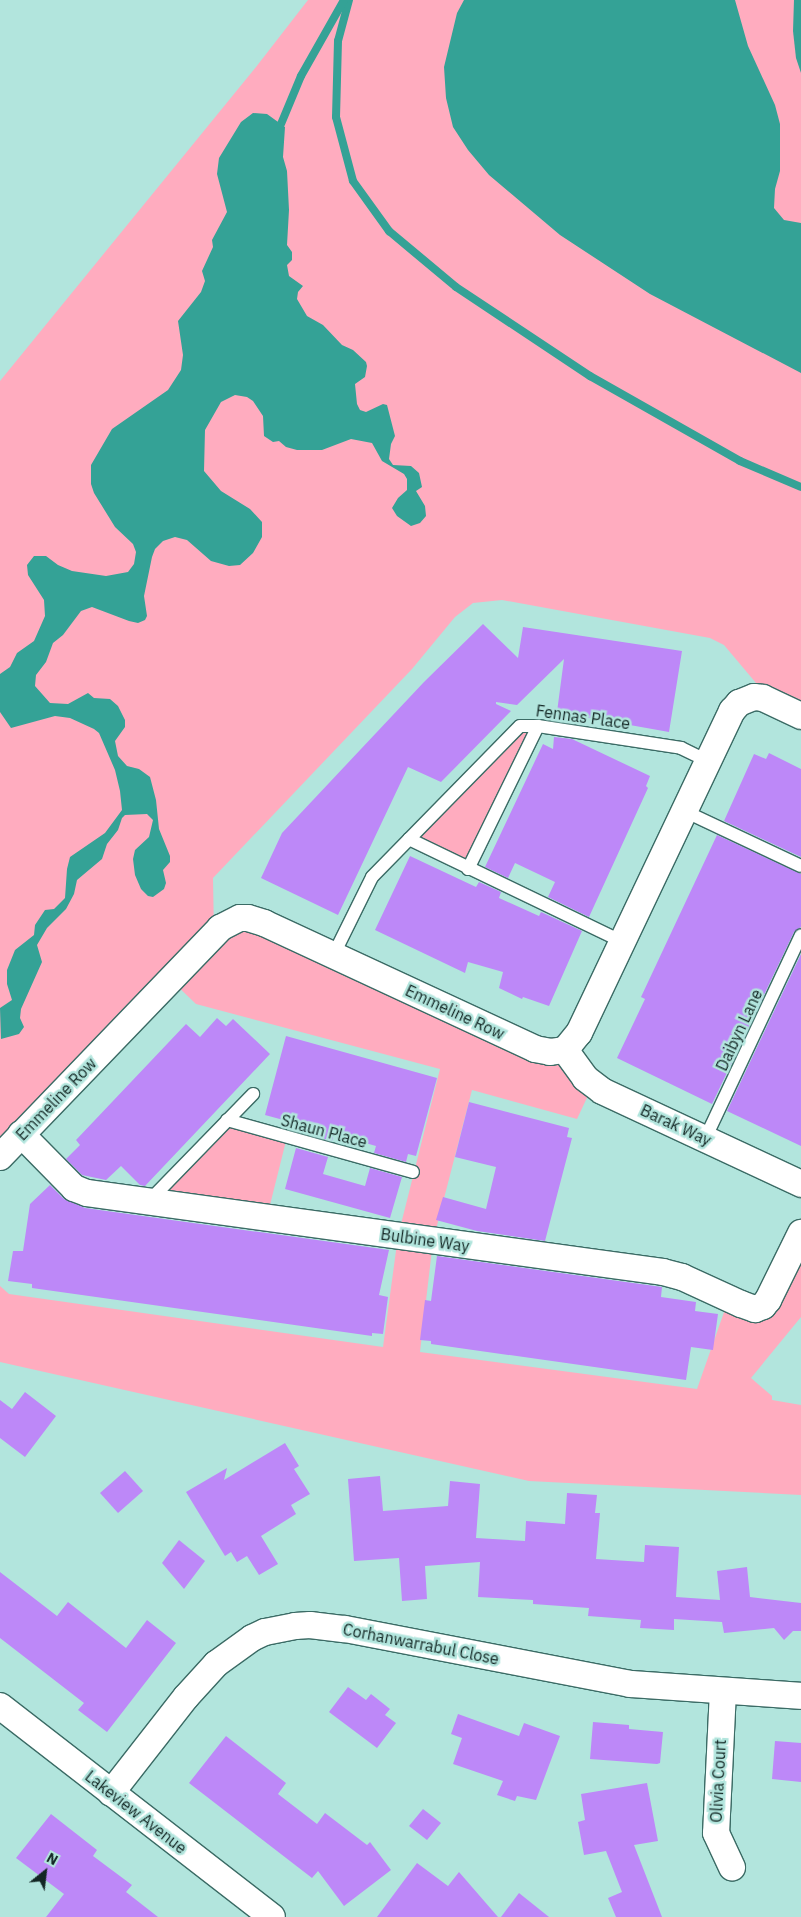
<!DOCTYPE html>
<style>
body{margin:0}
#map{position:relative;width:801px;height:1917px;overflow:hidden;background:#b2e5dd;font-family:"IBM Plex Sans",sans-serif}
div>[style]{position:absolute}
.green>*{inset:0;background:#ffacbf}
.water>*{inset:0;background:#34a296}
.stream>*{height:8px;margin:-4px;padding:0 4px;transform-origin:4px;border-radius:4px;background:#34a296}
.building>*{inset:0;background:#bd88f8}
.roads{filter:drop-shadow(1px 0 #3b6b65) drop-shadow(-1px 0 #3b6b65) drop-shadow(0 1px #3b6b65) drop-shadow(0 -1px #3b6b65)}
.service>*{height:12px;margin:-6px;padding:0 6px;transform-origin:6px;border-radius:6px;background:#fff}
.minor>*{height:26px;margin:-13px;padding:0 13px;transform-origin:13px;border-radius:13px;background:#fff}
span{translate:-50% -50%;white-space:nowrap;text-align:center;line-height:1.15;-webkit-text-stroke:5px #b2e5dd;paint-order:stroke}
.street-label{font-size:16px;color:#132724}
.north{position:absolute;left:20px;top:1847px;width:50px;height:50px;-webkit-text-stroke:4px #b2e5dd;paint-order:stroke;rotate:29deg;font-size:14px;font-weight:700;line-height:20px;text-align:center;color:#132724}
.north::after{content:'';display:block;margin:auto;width:18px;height:22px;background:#132724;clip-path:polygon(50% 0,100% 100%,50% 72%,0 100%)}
</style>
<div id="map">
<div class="green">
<div style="clip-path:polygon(308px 0,801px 0,801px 716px,772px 702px,724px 645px,710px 638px,502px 600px,473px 603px,455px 617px,412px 669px,213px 878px,214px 935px,234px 920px,535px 1049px,593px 1085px,577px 1119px,472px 1090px,433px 1241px,420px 1352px,697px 1389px,729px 1298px,755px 1309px,789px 1259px,801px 1265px,801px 1317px,751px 1378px,772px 1396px,772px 1400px,801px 1405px,801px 1495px,529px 1481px,0 1362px,0 1286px,9px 1294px,383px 1347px,398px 1236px,440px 1069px,196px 1004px,171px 980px,0 1157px,0 381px,256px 67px)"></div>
<div style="clip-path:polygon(538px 726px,468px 869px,409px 839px,517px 728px)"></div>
<div style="clip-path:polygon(227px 1120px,287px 1137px,267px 1217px,150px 1200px)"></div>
</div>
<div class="water">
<div style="clip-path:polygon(464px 0,735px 0,748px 46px,775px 105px,780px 124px,780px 171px,775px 189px,774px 208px,784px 220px,801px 223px,801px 373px,650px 294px,560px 235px,489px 175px,468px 150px,453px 127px,446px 98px,444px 67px,457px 13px)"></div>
<div style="clip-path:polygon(794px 0,801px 0,801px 73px,796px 58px,793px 31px)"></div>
<div style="clip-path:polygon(253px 113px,267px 114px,285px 127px,283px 157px,287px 171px,289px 210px,287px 245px,292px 252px,292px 260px,287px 265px,289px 276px,303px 286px,298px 292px,297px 299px,307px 316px,323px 325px,342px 345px,353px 350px,366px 362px,367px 366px,365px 377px,355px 384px,357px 404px,360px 410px,366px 412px,383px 404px,387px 405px,395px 436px,391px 444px,389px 459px,393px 465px,411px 466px,419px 473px,422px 487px,416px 491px,425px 506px,426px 516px,420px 523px,411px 526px,397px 516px,392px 508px,398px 498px,407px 490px,407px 479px,404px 474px,382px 461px,372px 443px,351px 439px,322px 450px,297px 450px,286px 447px,279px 441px,273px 442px,264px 436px,263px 416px,253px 401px,247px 397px,235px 395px,221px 402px,205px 430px,204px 471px,221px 491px,250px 509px,262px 522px,262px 537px,253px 553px,240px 565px,229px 566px,211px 561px,187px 540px,175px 537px,163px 541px,155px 549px,152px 557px,144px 596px,147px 616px,145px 620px,138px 623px,129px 621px,92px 607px,81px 611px,63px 635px,53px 643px,46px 662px,36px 675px,35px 686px,50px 703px,68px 704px,88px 693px,94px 698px,110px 699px,118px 706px,125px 720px,125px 727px,115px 741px,118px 756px,127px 766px,139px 769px,150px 777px,156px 800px,159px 829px,170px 856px,170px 862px,163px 870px,166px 883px,164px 889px,153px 897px,148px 896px,141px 889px,135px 875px,133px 859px,135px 850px,149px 837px,153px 820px,147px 814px,125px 815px,122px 818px,118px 830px,107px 844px,102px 859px,77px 880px,74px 894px,66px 909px,47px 928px,37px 945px,42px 962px,21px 1009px,20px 1018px,24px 1027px,19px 1034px,1px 1039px,0 1008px,12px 1000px,7px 984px,7px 970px,15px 950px,34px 935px,35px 925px,45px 910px,54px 909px,65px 898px,67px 869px,70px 857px,105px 833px,122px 810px,120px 791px,115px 770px,99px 733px,94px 729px,70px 718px,55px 716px,11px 728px,0 712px,0 674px,10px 667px,17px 653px,34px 641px,45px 616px,44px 600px,28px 575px,27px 565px,34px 556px,46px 556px,58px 565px,72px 571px,106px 576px,128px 572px,134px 564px,136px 552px,133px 544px,115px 527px,94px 493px,91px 484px,91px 465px,112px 429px,168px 390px,181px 370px,183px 355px,178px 321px,201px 292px,205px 281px,202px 271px,213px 247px,212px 240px,227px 212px,217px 174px,219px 158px,241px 122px)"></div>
</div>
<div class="stream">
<div style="left:349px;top:0;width:42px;rotate:105deg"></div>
<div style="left:338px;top:41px;width:76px;rotate:91.5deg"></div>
<div style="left:336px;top:117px;width:66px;rotate:75.1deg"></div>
<div style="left:353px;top:181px;width:62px;rotate:54.2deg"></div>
<div style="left:389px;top:231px;width:87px;rotate:39.9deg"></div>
<div style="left:456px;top:287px;width:161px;rotate:33.6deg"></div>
<div style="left:590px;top:376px;width:172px;rotate:29.5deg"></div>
<div style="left:740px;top:461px;width:66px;rotate:23.1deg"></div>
<div style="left:281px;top:124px;width:52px;rotate:-67.4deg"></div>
<div style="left:301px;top:76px;width:87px;rotate:-60.5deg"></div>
</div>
<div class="building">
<div style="clip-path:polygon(483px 624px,518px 658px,523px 627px,682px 651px,669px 732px,557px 712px,564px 659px,517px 705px,496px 702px,496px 704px,511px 711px,441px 782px,408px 767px,338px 915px,261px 878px,282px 833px,424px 682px)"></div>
<div style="clip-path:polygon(554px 737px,572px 739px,650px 776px,646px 786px,648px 788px,589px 917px,548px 897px,555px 882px,515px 863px,508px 878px,485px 867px,543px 744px,553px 749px)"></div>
<div style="clip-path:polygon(769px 753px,801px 769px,801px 857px,724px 821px,754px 754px,766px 759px)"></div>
<div style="clip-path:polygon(717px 835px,801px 874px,801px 927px,794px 932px,712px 1104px,617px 1058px,645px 999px,641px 997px)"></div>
<div style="clip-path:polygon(410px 856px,476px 887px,479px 882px,501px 892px,499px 898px,539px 916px,541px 912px,582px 931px,549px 1006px,523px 997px,522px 999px,499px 988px,503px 972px,468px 962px,465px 973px,375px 930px)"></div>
<div style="clip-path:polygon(801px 954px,801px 1146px,727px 1111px)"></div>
<div style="clip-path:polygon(217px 1018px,226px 1026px,233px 1019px,270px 1054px,145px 1186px,140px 1185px,121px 1166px,106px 1180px,82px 1175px,66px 1159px,80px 1145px,76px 1140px,186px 1024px,200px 1037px)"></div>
<div style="clip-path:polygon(286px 1036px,437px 1078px,416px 1156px,408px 1154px,406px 1162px,374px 1153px,376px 1146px,334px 1134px,332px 1141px,300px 1132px,302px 1125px,265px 1115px)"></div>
<div style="clip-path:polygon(469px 1102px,569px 1128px,567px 1137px,572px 1138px,545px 1241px,477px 1231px,436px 1220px,443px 1197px,486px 1209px,496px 1167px,455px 1157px)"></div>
<div style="clip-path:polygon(296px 1148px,328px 1157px,323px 1174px,365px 1186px,370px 1168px,402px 1177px,390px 1218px,285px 1189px)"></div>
<div style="clip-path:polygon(50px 1185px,64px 1199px,85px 1208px,389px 1250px,379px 1295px,388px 1297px,383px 1334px,372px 1333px,372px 1336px,89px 1296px,32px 1288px,32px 1284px,8px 1281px,13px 1251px,23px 1251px,30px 1204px)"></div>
<div style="clip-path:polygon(437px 1256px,662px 1287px,661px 1297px,696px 1302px,695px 1311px,718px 1314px,713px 1350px,691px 1347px,686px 1380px,431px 1344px,431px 1341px,420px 1340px,425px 1300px,431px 1301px)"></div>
<div style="clip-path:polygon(25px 1392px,56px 1416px,25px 1457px,0 1438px,0 1400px,12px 1409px)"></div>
<div style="clip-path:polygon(285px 1443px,299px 1466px,294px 1469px,310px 1494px,291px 1505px,296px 1514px,261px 1536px,278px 1564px,259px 1575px,247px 1556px,237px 1562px,231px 1552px,225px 1556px,186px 1492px,227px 1468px,224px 1480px)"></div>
<div style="clip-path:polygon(125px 1471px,143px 1491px,118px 1513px,100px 1493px)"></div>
<div style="clip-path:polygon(380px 1476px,383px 1511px,448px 1506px,450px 1481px,480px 1484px,476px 1538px,525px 1541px,526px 1521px,565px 1524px,567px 1493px,597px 1495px,595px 1513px,600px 1513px,596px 1559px,644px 1562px,645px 1545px,679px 1547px,676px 1597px,720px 1600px,717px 1571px,747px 1567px,750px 1597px,801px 1603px,801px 1631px,793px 1631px,784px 1640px,774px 1628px,724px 1633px,722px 1622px,674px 1619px,674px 1630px,640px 1628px,641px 1620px,588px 1616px,589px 1608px,533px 1604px,533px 1600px,478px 1597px,480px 1562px,425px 1566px,427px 1599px,402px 1601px,399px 1558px,354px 1561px,348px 1479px)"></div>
<div style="clip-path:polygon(179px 1540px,205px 1561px,184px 1589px,162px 1563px)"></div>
<div style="clip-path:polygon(0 1572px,57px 1616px,68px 1602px,126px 1648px,147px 1620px,176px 1643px,107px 1732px,78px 1710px,84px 1703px,0 1638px)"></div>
<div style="clip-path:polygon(348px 1687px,366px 1700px,371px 1694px,390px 1709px,385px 1715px,396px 1723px,377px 1748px,329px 1712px)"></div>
<div style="clip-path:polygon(458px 1714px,519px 1736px,524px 1723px,560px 1736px,536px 1800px,517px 1796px,515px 1801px,497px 1795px,503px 1781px,453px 1764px,462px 1738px,451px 1734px)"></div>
<div style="clip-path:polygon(593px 1722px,629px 1725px,629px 1729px,663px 1732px,660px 1763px,657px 1764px,590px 1759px)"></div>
<div style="clip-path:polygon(226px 1736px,286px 1783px,278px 1794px,317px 1824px,325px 1813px,367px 1845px,370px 1842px,391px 1870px,344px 1906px,318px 1871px,312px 1878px,189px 1783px)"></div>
<div style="clip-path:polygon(775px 1741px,801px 1743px,801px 1782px,772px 1779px)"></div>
<div style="clip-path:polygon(647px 1783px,658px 1841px,634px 1845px,662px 1917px,616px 1917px,608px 1898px,622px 1892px,606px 1851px,584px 1855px,578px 1822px,585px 1820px,581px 1794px)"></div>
<div style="clip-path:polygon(423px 1809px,441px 1823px,427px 1840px,409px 1826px)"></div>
<div style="clip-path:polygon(51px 1814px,97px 1850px,93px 1856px,132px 1885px,126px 1892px,158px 1917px,46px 1917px,64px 1894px,16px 1858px)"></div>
<div style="clip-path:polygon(417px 1863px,448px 1886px,459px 1872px,498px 1917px,377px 1917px)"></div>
<div style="clip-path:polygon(519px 1893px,549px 1917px,501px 1917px)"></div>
</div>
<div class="roads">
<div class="service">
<div style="left:684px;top:811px;width:129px;rotate:25.2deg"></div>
<div style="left:409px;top:839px;width:235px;rotate:25.7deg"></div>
<div style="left:468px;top:869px;width:159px;rotate:-63.9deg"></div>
<div style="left:333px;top:956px;width:88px;rotate:-63.7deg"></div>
<div style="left:372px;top:877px;width:211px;rotate:-45.6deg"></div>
<div style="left:520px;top:726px;width:18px"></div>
<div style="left:538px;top:726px;width:145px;rotate:8.7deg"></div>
<div style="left:681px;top:748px;width:30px;rotate:26deg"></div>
<div style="left:227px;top:1120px;width:193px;rotate:15.6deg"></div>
<div style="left:705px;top:1139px;width:225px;rotate:-64.8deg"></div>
<div style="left:150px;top:1200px;width:148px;rotate:-45.8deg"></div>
</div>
<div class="minor">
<div style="left:565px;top:1050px;width:34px;rotate:54deg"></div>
<div style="left:585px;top:1078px;width:21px;rotate:37deg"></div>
<div style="left:602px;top:1091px;width:220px;rotate:25deg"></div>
<div style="left:21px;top:1134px;width:76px;rotate:45.5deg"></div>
<div style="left:74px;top:1188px;width:14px;rotate:21deg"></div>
<div style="left:87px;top:1193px;width:581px;rotate:7.81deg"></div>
<div style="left:663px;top:1272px;width:20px;rotate:15deg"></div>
<div style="left:682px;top:1277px;width:65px;rotate:24.6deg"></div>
<div style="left:741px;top:1304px;width:15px;rotate:20deg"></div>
<div style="left:755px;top:1309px;width:9px;rotate:-21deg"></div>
<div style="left:763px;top:1306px;width:8px;rotate:-50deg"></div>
<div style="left:768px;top:1300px;width:75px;rotate:-63.8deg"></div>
<div style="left:0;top:1157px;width:318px;rotate:-46.1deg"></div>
<div style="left:220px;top:928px;width:22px;rotate:-27deg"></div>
<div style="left:240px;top:918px;width:8px"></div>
<div style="left:248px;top:918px;width:17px;rotate:17deg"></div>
<div style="left:264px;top:923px;width:299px;rotate:24.9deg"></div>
<div style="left:535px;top:1049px;width:15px;rotate:11deg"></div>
<div style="left:550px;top:1052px;width:15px;rotate:-8deg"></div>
<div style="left:565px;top:1050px;width:22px;rotate:-51deg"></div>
<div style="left:579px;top:1033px;width:357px;rotate:-64.6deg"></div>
<div style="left:732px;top:711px;width:11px;rotate:-49deg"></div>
<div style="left:739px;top:703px;width:16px;rotate:-22deg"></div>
<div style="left:754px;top:697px;width:9px;rotate:6deg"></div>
<div style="left:763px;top:698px;width:42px;rotate:25.3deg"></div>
<div style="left:723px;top:1691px;width:142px;rotate:92.8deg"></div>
<div style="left:716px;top:1833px;width:38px;rotate:65deg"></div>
<div style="left:0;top:1706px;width:344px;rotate:37.8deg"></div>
<div style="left:111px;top:1793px;width:122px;rotate:-52deg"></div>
<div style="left:186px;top:1697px;width:45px;rotate:-47.7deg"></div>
<div style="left:216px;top:1664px;width:44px;rotate:-35.8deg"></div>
<div style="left:252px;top:1638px;width:14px;rotate:-25deg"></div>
<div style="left:265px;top:1632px;width:31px;rotate:-11deg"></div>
<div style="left:295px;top:1626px;width:15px;rotate:-4deg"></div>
<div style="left:310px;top:1625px;width:35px;rotate:7deg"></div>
<div style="left:345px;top:1629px;width:290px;rotate:10.9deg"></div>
<div style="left:630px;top:1684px;width:171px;rotate:4deg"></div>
</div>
</div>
<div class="street-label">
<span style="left:583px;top:717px;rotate:8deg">Fennas Place</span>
<span style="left:455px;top:1012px;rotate:25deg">Emmeline Row</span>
<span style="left:739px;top:1030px;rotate:-65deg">Daibyn Lane</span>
<span style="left:56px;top:1099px;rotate:-46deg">Emmeline Row</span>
<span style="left:676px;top:1125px;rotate:25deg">Barak Way</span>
<span style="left:324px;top:1131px;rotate:15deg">Shaun Place</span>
<span style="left:425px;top:1240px;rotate:8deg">Bulbine Way</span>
<span style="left:421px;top:1644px;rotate:11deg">Corhanwarrabul Close</span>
<span style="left:718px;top:1781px;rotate:-87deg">Olivia Court</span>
<span style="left:136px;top:1812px;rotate:38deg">Lakeview Avenue</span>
</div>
<div class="north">N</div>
</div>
